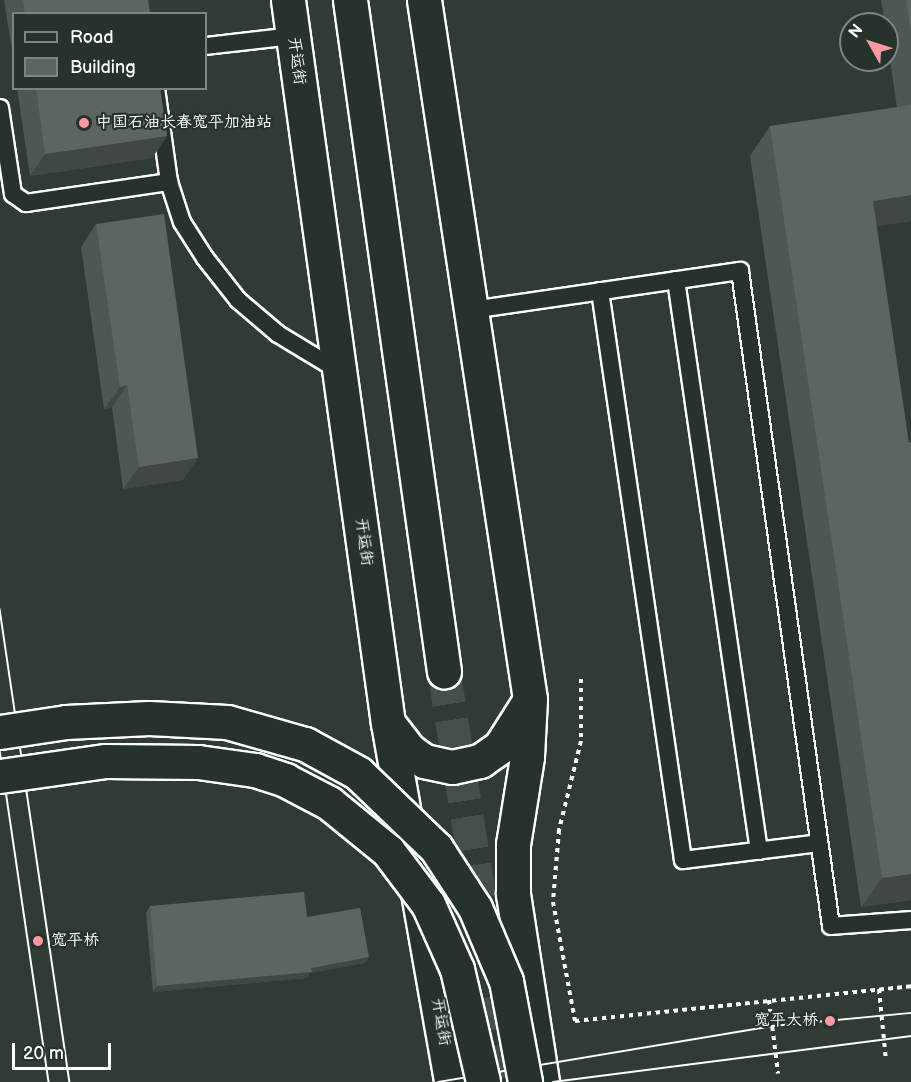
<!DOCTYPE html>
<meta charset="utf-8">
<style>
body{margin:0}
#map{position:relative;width:911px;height:1082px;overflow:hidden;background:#2f3b35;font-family:"Balsamiq Sans","LXGW WenKai TC",sans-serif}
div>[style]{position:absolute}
.primary-tunnel>*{height:33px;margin-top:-16.5px;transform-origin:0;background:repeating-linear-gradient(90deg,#444f49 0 33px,transparent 0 49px)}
.path>*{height:4px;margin-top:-2px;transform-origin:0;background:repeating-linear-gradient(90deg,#fff 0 4.5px,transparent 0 9px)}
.roads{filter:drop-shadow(2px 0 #fff) drop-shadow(-2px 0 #fff) drop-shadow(0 2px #fff) drop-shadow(0 -2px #fff)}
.service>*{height:16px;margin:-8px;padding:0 8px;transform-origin:8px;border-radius:8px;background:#26332d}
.primary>*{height:33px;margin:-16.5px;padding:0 16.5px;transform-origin:16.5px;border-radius:16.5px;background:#26332d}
.tram>*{height:1.5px;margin:-0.75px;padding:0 0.75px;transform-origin:0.75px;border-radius:0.75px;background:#fff}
.bridges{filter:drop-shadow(2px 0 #fff) drop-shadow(-2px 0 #fff) drop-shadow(0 2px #fff) drop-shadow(0 -2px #fff)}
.trunk-bridge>*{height:33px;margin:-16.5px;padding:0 16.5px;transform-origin:16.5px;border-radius:16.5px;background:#26332d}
.wall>*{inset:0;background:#4e5853}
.shaded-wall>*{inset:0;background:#404744}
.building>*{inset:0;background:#5b6661}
.dots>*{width:16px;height:16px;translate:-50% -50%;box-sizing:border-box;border:3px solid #26332d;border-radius:50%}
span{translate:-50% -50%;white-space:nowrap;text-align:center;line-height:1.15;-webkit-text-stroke:4.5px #26332d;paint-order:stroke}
.street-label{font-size:16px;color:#fff}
.poi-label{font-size:16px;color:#fff}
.left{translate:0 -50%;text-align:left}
.right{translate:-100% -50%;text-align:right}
.legend{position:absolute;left:12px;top:12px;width:195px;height:78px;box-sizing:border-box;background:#26332d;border:2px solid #7d8581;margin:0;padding:8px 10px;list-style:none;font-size:18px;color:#fff}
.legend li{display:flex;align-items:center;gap:12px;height:30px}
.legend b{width:30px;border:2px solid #7d8581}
.north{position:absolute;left:839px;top:12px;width:60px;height:60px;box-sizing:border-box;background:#26332d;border:2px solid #7d8581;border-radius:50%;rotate:309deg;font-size:16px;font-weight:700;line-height:24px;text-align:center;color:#fff}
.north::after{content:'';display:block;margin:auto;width:21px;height:27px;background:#ff9aa2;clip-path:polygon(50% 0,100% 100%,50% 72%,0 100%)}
.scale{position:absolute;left:12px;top:1043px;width:99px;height:27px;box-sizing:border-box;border:3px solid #fff;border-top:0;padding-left:8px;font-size:18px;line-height:21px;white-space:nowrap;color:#fff;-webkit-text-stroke:4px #26332d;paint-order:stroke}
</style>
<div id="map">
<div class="primary-tunnel">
<div style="left:444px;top:671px;width:256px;rotate:81deg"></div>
<div style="left:494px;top:996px;width:87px;rotate:82.1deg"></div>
</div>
<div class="path">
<div style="left:581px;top:679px;width:62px;rotate:90deg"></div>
<div style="left:581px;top:741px;width:92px;rotate:103.9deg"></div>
<div style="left:559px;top:830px;width:72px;rotate:94.8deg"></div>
<div style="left:553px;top:902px;width:121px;rotate:79.5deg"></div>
<div style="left:575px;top:1021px;width:338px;rotate:-5.9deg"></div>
<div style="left:879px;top:989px;width:71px;rotate:84.4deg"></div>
<div style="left:769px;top:1000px;width:74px;rotate:83deg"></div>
</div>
<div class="roads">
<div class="service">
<div style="left:206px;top:46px;width:88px;rotate:-6.6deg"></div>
<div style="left:156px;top:88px;width:95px;rotate:82.1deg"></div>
<div style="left:169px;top:182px;width:42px;rotate:72deg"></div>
<div style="left:182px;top:222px;width:43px;rotate:57.4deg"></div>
<div style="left:205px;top:258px;width:53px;rotate:51.8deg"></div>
<div style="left:238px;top:300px;width:52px;rotate:40.4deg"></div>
<div style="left:278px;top:334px;width:71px;rotate:31.2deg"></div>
<div style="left:0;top:108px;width:87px;rotate:81.4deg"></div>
<div style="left:13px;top:194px;width:16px;rotate:35deg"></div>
<div style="left:26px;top:203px;width:145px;rotate:-8.4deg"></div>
<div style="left:676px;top:280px;width:577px;rotate:81.73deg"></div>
<div style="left:600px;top:291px;width:575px;rotate:81.7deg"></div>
<div style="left:683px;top:860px;width:137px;rotate:-7.1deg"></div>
<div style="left:472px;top:310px;width:271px;rotate:-8.3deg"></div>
<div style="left:740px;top:271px;width:661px;rotate:82.09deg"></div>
<div style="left:831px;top:926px;width:80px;rotate:-4.3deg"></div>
</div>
<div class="primary">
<div style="left:288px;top:0;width:730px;rotate:82.13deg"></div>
<div style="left:388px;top:723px;width:364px;rotate:80deg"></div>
<div style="left:350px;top:0;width:678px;rotate:82.03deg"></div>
<div style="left:424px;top:0;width:707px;rotate:81.38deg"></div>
<div style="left:530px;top:699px;width:58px;rotate:93deg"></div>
<div style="left:527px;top:757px;width:88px;rotate:99.1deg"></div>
<div style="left:513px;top:844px;width:50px;rotate:90deg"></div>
<div style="left:513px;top:894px;width:190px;rotate:81.2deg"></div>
<div style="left:388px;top:723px;width:34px;rotate:52deg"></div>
<div style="left:409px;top:750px;width:19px;rotate:36deg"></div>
<div style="left:424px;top:761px;width:29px;rotate:12deg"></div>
<div style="left:452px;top:767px;width:29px;rotate:-12deg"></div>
<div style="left:480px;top:761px;width:24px;rotate:-35deg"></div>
<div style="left:500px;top:747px;width:52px;rotate:-57.5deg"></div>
</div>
</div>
<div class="tram">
<div style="left:0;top:609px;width:478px;rotate:81.6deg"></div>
<div style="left:0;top:750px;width:336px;rotate:81.6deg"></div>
<div style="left:438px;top:1082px;width:340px;rotate:-9.5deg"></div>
<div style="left:773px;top:1026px;width:139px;rotate:-5.4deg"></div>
<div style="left:553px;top:1082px;width:361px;rotate:-7.3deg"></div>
</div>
<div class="bridges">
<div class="trunk-bridge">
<div style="left:0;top:732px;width:67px;rotate:-8.6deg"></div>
<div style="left:66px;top:722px;width:83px;rotate:-2.8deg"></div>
<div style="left:149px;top:718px;width:78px;rotate:2.9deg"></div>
<div style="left:227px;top:722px;width:81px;rotate:15.8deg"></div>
<div style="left:305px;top:744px;width:60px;rotate:28.7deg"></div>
<div style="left:358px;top:773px;width:108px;rotate:43.9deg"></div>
<div style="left:436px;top:848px;width:72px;rotate:57deg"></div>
<div style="left:475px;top:908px;width:79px;rotate:67deg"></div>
<div style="left:506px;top:981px;width:103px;rotate:79.3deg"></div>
<div style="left:0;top:776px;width:107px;rotate:-8.1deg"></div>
<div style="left:106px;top:761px;width:92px;rotate:0.6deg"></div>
<div style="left:198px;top:762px;width:58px;rotate:8deg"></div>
<div style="left:255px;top:770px;width:32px;rotate:18deg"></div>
<div style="left:285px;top:780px;width:50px;rotate:27.6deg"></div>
<div style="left:329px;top:803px;width:76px;rotate:39.1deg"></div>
<div style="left:388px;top:851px;width:66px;rotate:53deg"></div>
<div style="left:428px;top:904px;width:71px;rotate:66deg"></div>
<div style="left:457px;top:969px;width:116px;rotate:77deg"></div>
</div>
</div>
<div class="wall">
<div style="clip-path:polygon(4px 0,148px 0,150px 14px,14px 14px,14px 63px)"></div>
<div style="clip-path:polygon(881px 0,911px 0,911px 221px,877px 226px,911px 900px,861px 907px,750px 156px,770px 126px,897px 108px,887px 39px,887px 24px,885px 24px)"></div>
<div style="clip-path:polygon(17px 88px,160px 88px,167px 136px,152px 158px,30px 176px)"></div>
<div style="clip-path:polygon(96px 224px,183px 480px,123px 489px,112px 407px,104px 409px,81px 247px)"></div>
<div style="clip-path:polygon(150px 906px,307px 917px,365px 963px,310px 973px,307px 978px,153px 992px,146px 913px)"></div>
</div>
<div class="shaded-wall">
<div style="clip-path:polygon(167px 136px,152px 158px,30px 176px,45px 154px)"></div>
<div style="clip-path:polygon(911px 195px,911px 221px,852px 230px,873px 201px)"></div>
<div style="clip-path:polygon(127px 385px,112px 407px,104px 409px,120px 387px)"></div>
<div style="clip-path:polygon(198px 458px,183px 480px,123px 489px,139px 467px)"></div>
<div style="clip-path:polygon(911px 874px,911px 900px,861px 907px,882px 878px)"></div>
<div style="clip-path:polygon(369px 957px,365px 963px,310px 973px,307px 978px,153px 992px,157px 986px,311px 968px)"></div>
</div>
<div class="building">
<div style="clip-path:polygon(23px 0,148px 0,150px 14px,25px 14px)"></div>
<div style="clip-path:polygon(906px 0,911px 0,911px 33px)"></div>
<div style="clip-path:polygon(36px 88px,160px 88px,167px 136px,45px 154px)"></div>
<div style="clip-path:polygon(911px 105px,911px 195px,873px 201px,909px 443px,911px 442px,911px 874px,882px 878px,770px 126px)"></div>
<div style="clip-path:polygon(164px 214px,198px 458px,139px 467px,127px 385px,120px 387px,96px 224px)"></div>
<div style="clip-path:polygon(304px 892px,307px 917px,360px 908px,369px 957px,311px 968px,312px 972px,157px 986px,150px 906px)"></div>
</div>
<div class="dots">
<div style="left:84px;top:123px;background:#ff9aa2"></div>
<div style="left:38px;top:941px;background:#ff9aa2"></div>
<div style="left:830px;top:1021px;background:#ff9aa2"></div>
</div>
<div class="street-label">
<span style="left:296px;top:61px;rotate:82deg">开运街</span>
<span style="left:363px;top:542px;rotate:82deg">开运街</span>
<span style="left:440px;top:1022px;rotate:80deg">开运街</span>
</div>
<div class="poi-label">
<span class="left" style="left:96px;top:123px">中国石油长春宽平加油站</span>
<span class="left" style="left:51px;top:941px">宽平桥</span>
<span class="right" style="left:818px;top:1021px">宽平大桥</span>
</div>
<ul class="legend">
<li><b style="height:8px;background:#26332d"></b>Road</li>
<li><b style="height:16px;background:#5b6661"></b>Building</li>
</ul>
<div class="north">N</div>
<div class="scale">20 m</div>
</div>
